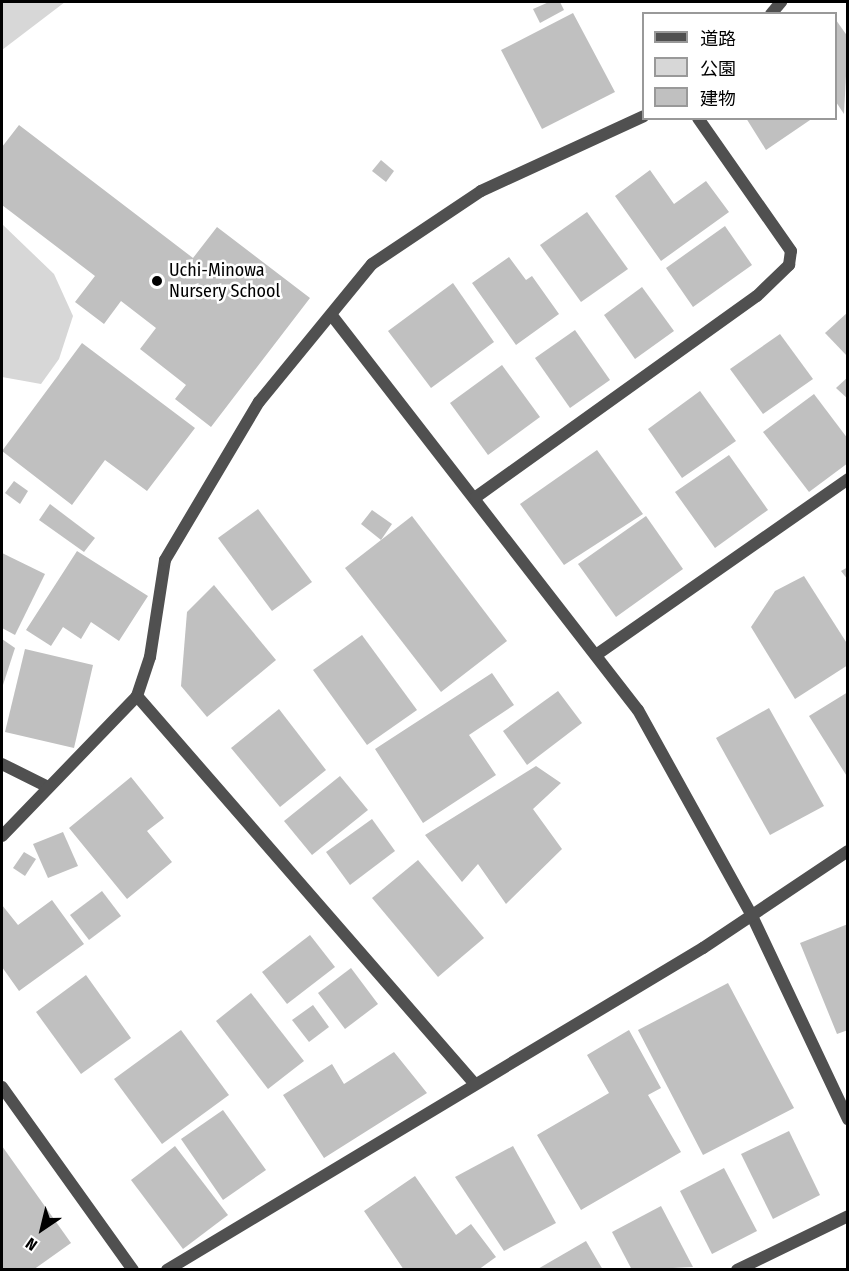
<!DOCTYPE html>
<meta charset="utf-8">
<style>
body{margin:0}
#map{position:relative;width:849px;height:1271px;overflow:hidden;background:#fff;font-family:"Fira Sans Condensed","Noto Sans JP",sans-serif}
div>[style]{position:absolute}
.green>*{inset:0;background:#d7d7d7}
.building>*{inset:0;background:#c0c0c0}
.street>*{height:12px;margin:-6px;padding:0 6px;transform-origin:6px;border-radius:6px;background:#505050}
.dots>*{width:16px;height:16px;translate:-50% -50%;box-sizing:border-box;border:3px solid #fff;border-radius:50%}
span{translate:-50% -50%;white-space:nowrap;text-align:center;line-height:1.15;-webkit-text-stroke:5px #fff;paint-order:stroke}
.poi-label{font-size:18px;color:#000}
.left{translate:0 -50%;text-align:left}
.frame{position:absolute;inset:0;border:3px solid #000;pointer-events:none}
.legend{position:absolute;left:642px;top:12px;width:195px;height:108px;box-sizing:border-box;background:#fff;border:2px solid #999;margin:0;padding:8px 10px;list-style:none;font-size:18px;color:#000}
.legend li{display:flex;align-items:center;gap:12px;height:30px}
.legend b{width:30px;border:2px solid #999}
.north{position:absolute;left:12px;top:1199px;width:60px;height:60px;-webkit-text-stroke:4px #fff;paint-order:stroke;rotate:215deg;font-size:16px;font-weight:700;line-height:24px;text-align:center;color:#000}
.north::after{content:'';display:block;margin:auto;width:21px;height:27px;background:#000;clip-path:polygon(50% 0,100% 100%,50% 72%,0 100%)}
</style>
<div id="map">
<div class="green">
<div style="clip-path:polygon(2px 2px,65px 2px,2px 50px)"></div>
<div style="clip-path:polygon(2px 224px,54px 274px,73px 316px,59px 359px,41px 384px,2px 377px)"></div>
</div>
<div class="building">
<div style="clip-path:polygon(549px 2px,560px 2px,564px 10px,540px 23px,533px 9px)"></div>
<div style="clip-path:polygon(573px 13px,615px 92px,542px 129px,501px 50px)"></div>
<div style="clip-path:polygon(836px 20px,848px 37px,844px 114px,836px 102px)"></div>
<div style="clip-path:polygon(746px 118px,813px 118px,766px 150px)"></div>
<div style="clip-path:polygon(19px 125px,193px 258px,217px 227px,310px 298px,211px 427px,175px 399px,186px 385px,140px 349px,156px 328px,121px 301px,104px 324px,75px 302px,95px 276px,2px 205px,2px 147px)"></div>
<div style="clip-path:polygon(381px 160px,394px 171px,386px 182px,372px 171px)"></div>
<div style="clip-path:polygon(650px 170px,674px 204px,706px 181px,729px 212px,661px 261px,615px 196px)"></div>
<div style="clip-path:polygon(587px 212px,628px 269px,581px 302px,540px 245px)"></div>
<div style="clip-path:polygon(725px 226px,752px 265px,693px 307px,666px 268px)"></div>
<div style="clip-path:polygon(509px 257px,526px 280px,532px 276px,559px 314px,516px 345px,472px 283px)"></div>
<div style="clip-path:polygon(453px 283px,494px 342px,431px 388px,388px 331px)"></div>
<div style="clip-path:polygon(642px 287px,674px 331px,635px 359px,604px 315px)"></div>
<div style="clip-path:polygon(848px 312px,848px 357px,825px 333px)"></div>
<div style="clip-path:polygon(575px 330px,610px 380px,570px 408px,535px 358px)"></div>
<div style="clip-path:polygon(780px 334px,813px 379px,763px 414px,730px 369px)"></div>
<div style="clip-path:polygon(82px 343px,195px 428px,147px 491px,105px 460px,72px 505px,2px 451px)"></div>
<div style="clip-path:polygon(502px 365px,540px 417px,488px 455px,450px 403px)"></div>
<div style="clip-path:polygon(848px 377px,848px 399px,836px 388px)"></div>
<div style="clip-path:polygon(700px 391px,736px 441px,682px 478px,648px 429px)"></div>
<div style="clip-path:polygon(814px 394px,848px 439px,848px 463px,809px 492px,763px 432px)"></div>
<div style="clip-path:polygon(597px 450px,643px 514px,564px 565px,520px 504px)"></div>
<div style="clip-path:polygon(729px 455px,768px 510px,715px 548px,675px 492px)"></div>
<div style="clip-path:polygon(14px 481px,28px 491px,20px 504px,5px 493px)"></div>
<div style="clip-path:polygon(50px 504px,95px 538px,84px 552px,39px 520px)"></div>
<div style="clip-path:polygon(258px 509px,312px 582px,272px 611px,218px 538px)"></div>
<div style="clip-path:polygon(372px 510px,392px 524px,381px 540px,361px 524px)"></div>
<div style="clip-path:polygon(412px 516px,507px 641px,441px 692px,345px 568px)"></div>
<div style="clip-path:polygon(646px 516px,683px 569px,616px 617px,578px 564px)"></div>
<div style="clip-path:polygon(77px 551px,148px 596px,119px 641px,91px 622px,81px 639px,63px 627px,51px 646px,26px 630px)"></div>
<div style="clip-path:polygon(2px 553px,45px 574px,15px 635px,2px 628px)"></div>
<div style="clip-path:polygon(848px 567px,848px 580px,841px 571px)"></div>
<div style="clip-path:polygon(804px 576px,848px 645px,848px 665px,795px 699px,751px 627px,775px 591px)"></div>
<div style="clip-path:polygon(214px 585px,276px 660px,207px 717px,181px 686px,187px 612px)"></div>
<div style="clip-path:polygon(362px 635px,417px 710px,367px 745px,313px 670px)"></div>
<div style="clip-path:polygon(2px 639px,15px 648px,2px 688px)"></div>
<div style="clip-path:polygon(25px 649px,93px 665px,74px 748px,5px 732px)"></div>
<div style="clip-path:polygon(492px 673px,514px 705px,469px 735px,496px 775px,423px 823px,375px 749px)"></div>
<div style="clip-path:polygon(558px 691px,582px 723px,527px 765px,503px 731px)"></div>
<div style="clip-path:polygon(848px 692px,848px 778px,809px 716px)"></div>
<div style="clip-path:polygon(769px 708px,824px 806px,770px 835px,716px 738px)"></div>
<div style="clip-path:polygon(279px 709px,326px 770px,280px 807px,231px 748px)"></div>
<div style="clip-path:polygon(536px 766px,561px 783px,533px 809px,562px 849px,506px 904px,478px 864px,462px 882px,425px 835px)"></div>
<div style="clip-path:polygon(340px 776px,368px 810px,312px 855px,284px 821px)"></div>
<div style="clip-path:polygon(131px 777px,164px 818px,147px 831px,172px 862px,127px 899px,69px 828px)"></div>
<div style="clip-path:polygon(372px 819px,395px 851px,350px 885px,326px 852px)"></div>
<div style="clip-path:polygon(63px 832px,78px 866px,48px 878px,33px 844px)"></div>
<div style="clip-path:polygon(24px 852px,36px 859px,25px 876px,13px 868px)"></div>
<div style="clip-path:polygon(418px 860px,484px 938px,438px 977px,372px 898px)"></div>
<div style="clip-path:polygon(102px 891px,121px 916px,89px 940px,70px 915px)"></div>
<div style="clip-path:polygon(52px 900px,84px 944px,19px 991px,2px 967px,2px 905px,18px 925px)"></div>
<div style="clip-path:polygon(848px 924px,848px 1030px,837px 1034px,800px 943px)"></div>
<div style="clip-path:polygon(310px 935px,335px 967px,287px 1004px,262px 972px)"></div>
<div style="clip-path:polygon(351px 968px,378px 1004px,345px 1029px,318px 993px)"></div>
<div style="clip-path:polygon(86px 975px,131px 1038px,81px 1074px,36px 1012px)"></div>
<div style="clip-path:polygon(728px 983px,794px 1108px,703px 1155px,638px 1030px)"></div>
<div style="clip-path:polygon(251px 993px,304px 1061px,268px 1089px,216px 1021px)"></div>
<div style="clip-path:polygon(313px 1005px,329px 1027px,309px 1042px,292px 1020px)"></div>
<div style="clip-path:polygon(181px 1030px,229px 1095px,162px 1144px,114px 1079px)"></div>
<div style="clip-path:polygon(629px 1030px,661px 1088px,648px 1095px,681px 1152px,581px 1210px,537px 1135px,609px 1093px,587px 1055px)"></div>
<div style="clip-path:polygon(394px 1052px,427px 1093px,324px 1158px,283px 1095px,332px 1064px,344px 1084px)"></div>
<div style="clip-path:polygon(223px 1110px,266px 1170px,223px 1200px,181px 1139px)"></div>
<div style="clip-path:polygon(789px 1131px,820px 1195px,773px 1219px,741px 1154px)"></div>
<div style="clip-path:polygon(2px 1146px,71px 1243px,33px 1270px,2px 1270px)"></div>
<div style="clip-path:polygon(175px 1146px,228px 1215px,183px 1249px,131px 1180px)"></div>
<div style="clip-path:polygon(513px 1146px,556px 1223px,504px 1251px,455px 1177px)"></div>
<div style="clip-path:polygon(724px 1168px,757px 1231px,712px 1254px,680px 1191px)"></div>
<div style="clip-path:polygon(415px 1176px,456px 1235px,471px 1224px,496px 1257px,478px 1270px,404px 1270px,364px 1211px)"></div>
<div style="clip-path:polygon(661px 1206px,693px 1267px,632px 1270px,612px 1232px)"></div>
<div style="clip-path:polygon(586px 1241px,603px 1270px,536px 1270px)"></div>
</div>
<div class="street">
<div style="left:771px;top:14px;width:16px;rotate:-50deg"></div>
<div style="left:333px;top:317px;width:497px;rotate:52.2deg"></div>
<div style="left:638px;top:710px;width:235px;rotate:61deg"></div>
<div style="left:752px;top:916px;width:225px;rotate:64.7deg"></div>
<div style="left:476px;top:497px;width:345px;rotate:-35.6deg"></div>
<div style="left:757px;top:296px;width:45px;rotate:-44.1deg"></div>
<div style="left:789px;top:265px;width:14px;rotate:-82deg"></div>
<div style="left:791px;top:251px;width:162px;rotate:-125deg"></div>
<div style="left:596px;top:655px;width:307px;rotate:-34.9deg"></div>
<div style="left:137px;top:696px;width:512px;rotate:48.96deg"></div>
<div style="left:2px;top:764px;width:49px;rotate:26.6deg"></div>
<div style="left:2px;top:836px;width:194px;rotate:-46deg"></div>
<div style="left:137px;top:696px;width:41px;rotate:-71.6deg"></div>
<div style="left:150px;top:657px;width:98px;rotate:-81.2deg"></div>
<div style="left:165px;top:560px;width:184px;rotate:-59.3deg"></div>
<div style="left:259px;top:402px;width:178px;rotate:-50.7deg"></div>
<div style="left:372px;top:264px;width:131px;rotate:-33.8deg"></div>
<div style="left:481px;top:191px;width:179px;rotate:-24.7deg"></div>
<div style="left:2px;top:1087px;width:225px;rotate:54.4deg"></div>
<div style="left:167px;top:1270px;width:625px;rotate:-31deg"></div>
<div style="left:703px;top:948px;width:174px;rotate:-33.8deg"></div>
<div style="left:737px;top:1270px;width:123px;rotate:-25.9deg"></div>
</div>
<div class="dots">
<div style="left:157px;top:281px;background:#000"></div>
</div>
<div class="poi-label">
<span class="left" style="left:169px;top:281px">Uchi-Minowa<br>Nursery School</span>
</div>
<div class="frame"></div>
<ul class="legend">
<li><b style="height:8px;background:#505050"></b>道路</li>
<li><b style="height:16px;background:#d7d7d7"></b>公園</li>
<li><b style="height:16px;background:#c0c0c0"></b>建物</li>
</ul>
<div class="north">N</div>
</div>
